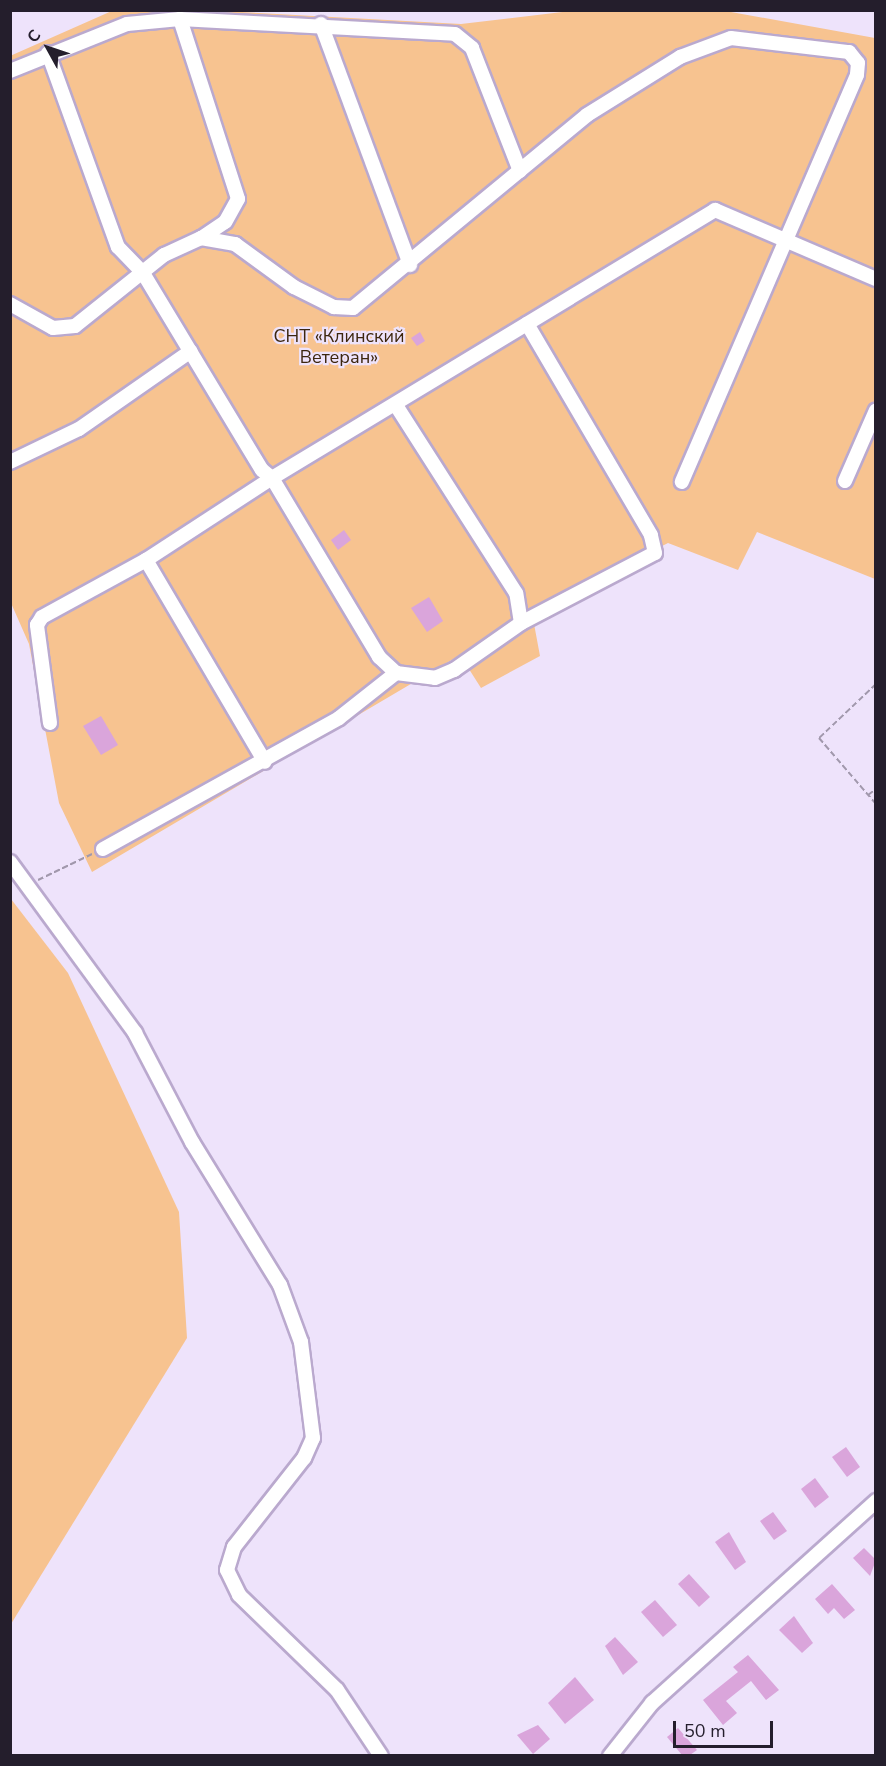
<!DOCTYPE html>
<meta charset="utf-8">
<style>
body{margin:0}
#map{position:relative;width:886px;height:1766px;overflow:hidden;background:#eee3fb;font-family:"Nunito Sans",sans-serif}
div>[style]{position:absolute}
.green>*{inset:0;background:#f7c390}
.building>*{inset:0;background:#daa5db}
.path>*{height:2px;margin-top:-1px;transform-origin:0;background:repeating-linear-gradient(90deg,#a198ac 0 6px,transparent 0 9px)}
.roads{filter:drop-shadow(2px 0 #baa9ce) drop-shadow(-2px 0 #baa9ce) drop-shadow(0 2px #baa9ce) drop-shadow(0 -2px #baa9ce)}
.minor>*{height:14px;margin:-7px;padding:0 7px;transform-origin:7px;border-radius:7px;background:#fff}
span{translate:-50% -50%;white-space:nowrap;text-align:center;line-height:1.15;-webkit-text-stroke:4.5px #eee3fb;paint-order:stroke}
.park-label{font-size:18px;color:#3c260e}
.frame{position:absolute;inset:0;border:12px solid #241e2c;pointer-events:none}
.north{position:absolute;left:18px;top:18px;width:60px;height:60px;-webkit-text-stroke:4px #eee3fb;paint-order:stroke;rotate:310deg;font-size:16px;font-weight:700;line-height:24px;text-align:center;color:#241e2c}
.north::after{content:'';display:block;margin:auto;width:21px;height:27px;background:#241e2c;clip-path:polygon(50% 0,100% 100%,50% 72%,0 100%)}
.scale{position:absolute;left:673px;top:1721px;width:100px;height:27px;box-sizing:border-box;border:3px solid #241e2c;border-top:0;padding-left:8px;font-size:18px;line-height:21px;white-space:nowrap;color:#241e2c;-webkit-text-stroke:4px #eee3fb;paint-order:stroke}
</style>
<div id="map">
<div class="green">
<div style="clip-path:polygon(114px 10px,224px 11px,461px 24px,579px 10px,720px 10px,875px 38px,875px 579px,757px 532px,738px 570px,668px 543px,532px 613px,540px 656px,481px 688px,460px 655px,92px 872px,59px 803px,29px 644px,11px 603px,10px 56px)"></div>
<div style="clip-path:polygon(11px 899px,68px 973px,179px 1212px,187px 1338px,11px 1624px)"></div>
</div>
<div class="building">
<div style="clip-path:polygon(420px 332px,425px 341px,417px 346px,411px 338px)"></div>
<div style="clip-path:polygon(344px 530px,351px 540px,338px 550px,331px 540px)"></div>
<div style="clip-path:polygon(429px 597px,443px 621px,427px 632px,411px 608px)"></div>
<div style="clip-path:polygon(101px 716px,118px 745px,101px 755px,83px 726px)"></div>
<div style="clip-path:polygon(846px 1447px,860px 1467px,847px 1477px,832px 1457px)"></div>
<div style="clip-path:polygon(815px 1478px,829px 1497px,815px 1508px,801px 1489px)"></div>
<div style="clip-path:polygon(773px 1512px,787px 1531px,774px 1540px,760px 1521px)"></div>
<div style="clip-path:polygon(729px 1532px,746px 1562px,735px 1570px,715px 1542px)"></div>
<div style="clip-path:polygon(864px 1548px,876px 1560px,870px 1576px,853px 1558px)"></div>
<div style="clip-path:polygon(689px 1574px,710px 1597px,699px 1607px,678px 1584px)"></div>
<div style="clip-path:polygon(832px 1584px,855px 1610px,844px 1619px,834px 1608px,828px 1614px,815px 1599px)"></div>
<div style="clip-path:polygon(655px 1600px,677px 1625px,663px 1637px,641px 1612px)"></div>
<div style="clip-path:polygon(794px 1616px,813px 1643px,802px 1653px,779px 1630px)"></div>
<div style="clip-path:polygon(615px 1637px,638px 1662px,623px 1675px,605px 1646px)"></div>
<div style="clip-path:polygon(748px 1655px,779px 1690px,766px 1700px,751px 1681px,726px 1701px,737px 1713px,723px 1725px,703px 1700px,738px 1672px,733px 1667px)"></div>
<div style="clip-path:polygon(575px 1677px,594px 1700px,565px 1724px,548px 1703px)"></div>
<div style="clip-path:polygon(538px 1725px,550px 1739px,533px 1754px,517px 1735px)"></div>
<div style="clip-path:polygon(678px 1728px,697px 1750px,690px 1755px,682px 1755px,667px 1737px)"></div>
</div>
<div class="path">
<div style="left:876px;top:684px;width:79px;rotate:136.5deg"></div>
<div style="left:819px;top:738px;width:87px;rotate:49.2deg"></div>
<div style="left:868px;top:795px;width:10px;rotate:-37deg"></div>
<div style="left:38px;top:880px;width:60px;rotate:-25.7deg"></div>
</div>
<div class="roads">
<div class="minor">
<div style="left:180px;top:19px;width:189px;rotate:72.1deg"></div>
<div style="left:238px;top:199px;width:26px;rotate:119deg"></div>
<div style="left:225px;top:222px;width:29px;rotate:146deg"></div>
<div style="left:321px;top:24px;width:257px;rotate:69.7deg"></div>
<div style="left:48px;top:53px;width:206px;rotate:70.2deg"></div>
<div style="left:118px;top:247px;width:36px;rotate:46deg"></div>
<div style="left:143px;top:273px;width:230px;rotate:58.9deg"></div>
<div style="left:262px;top:470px;width:13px;rotate:39deg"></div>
<div style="left:272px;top:478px;width:518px;rotate:-31.17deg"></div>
<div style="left:715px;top:210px;width:175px;rotate:23.2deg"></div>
<div style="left:10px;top:71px;width:126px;rotate:-21.9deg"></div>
<div style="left:127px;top:24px;width:53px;rotate:-5.4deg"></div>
<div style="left:180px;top:19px;width:275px;rotate:3.1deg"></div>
<div style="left:455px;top:34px;width:22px;rotate:39deg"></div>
<div style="left:472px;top:48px;width:132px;rotate:68.7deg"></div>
<div style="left:10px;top:304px;width:49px;rotate:29.2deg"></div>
<div style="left:53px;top:328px;width:22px;rotate:-5deg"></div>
<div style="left:75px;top:326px;width:114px;rotate:-38.6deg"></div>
<div style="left:164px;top:255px;width:41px;rotate:-24.7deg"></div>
<div style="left:201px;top:238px;width:35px;rotate:10deg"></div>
<div style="left:235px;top:244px;width:73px;rotate:36.1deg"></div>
<div style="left:294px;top:287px;width:45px;rotate:26.6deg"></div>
<div style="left:334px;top:307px;width:19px;rotate:3deg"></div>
<div style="left:353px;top:308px;width:303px;rotate:-39.5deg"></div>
<div style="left:587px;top:115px;width:110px;rotate:-31.9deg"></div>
<div style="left:680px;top:57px;width:54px;rotate:-20.4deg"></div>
<div style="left:731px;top:38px;width:119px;rotate:6.8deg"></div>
<div style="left:849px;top:52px;width:14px;rotate:51deg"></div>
<div style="left:858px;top:63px;width:12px;rotate:95deg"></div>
<div style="left:857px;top:75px;width:443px;rotate:113.3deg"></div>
<div style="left:10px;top:462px;width:76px;rotate:-25.6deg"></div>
<div style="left:79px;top:429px;width:136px;rotate:-34.9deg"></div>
<div style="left:845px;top:481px;width:77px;rotate:-66.4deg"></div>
<div style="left:146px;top:560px;width:234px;rotate:59.5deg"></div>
<div style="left:521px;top:623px;width:151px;rotate:-27.6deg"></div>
<div style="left:655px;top:553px;width:18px;rotate:-103deg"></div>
<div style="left:651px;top:535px;width:245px;rotate:-120.4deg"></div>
<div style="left:50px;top:723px;width:99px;rotate:-97.6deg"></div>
<div style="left:37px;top:625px;width:9px;rotate:-58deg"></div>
<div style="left:42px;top:617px;width:119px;rotate:-28.7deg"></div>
<div style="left:146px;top:560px;width:150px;rotate:-33.1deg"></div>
<div style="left:272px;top:478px;width:209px;rotate:59.1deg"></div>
<div style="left:379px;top:657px;width:23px;rotate:43deg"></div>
<div style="left:396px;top:673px;width:39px;rotate:7deg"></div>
<div style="left:435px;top:678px;width:21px;rotate:-23deg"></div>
<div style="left:454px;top:670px;width:82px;rotate:-35deg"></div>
<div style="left:521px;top:623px;width:30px;rotate:-99deg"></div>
<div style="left:516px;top:593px;width:223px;rotate:-122.6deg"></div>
<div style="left:103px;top:849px;width:270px;rotate:-29deg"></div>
<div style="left:339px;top:718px;width:73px;rotate:-38.3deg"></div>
<div style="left:10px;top:862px;width:212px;rotate:53.8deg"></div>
<div style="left:135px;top:1033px;width:123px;rotate:62.4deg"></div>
<div style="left:192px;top:1142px;width:168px;rotate:58.4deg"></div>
<div style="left:280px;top:1285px;width:61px;rotate:69.8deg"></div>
<div style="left:301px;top:1342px;width:97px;rotate:82.9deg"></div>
<div style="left:313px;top:1438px;width:22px;rotate:114deg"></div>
<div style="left:304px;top:1458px;width:113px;rotate:128.2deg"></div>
<div style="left:234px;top:1547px;width:24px;rotate:107deg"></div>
<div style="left:227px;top:1570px;width:28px;rotate:64deg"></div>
<div style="left:239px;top:1595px;width:136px;rotate:44.1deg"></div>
<div style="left:337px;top:1690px;width:79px;rotate:56.3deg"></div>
<div style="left:610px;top:1756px;width:68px;rotate:-51.6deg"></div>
<div style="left:652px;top:1703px;width:302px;rotate:-42deg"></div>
</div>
</div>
<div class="park-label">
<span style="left:339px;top:347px">СНТ «Клинский<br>Ветеран»</span>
</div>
<div class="frame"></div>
<div class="north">С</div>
<div class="scale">50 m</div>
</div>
